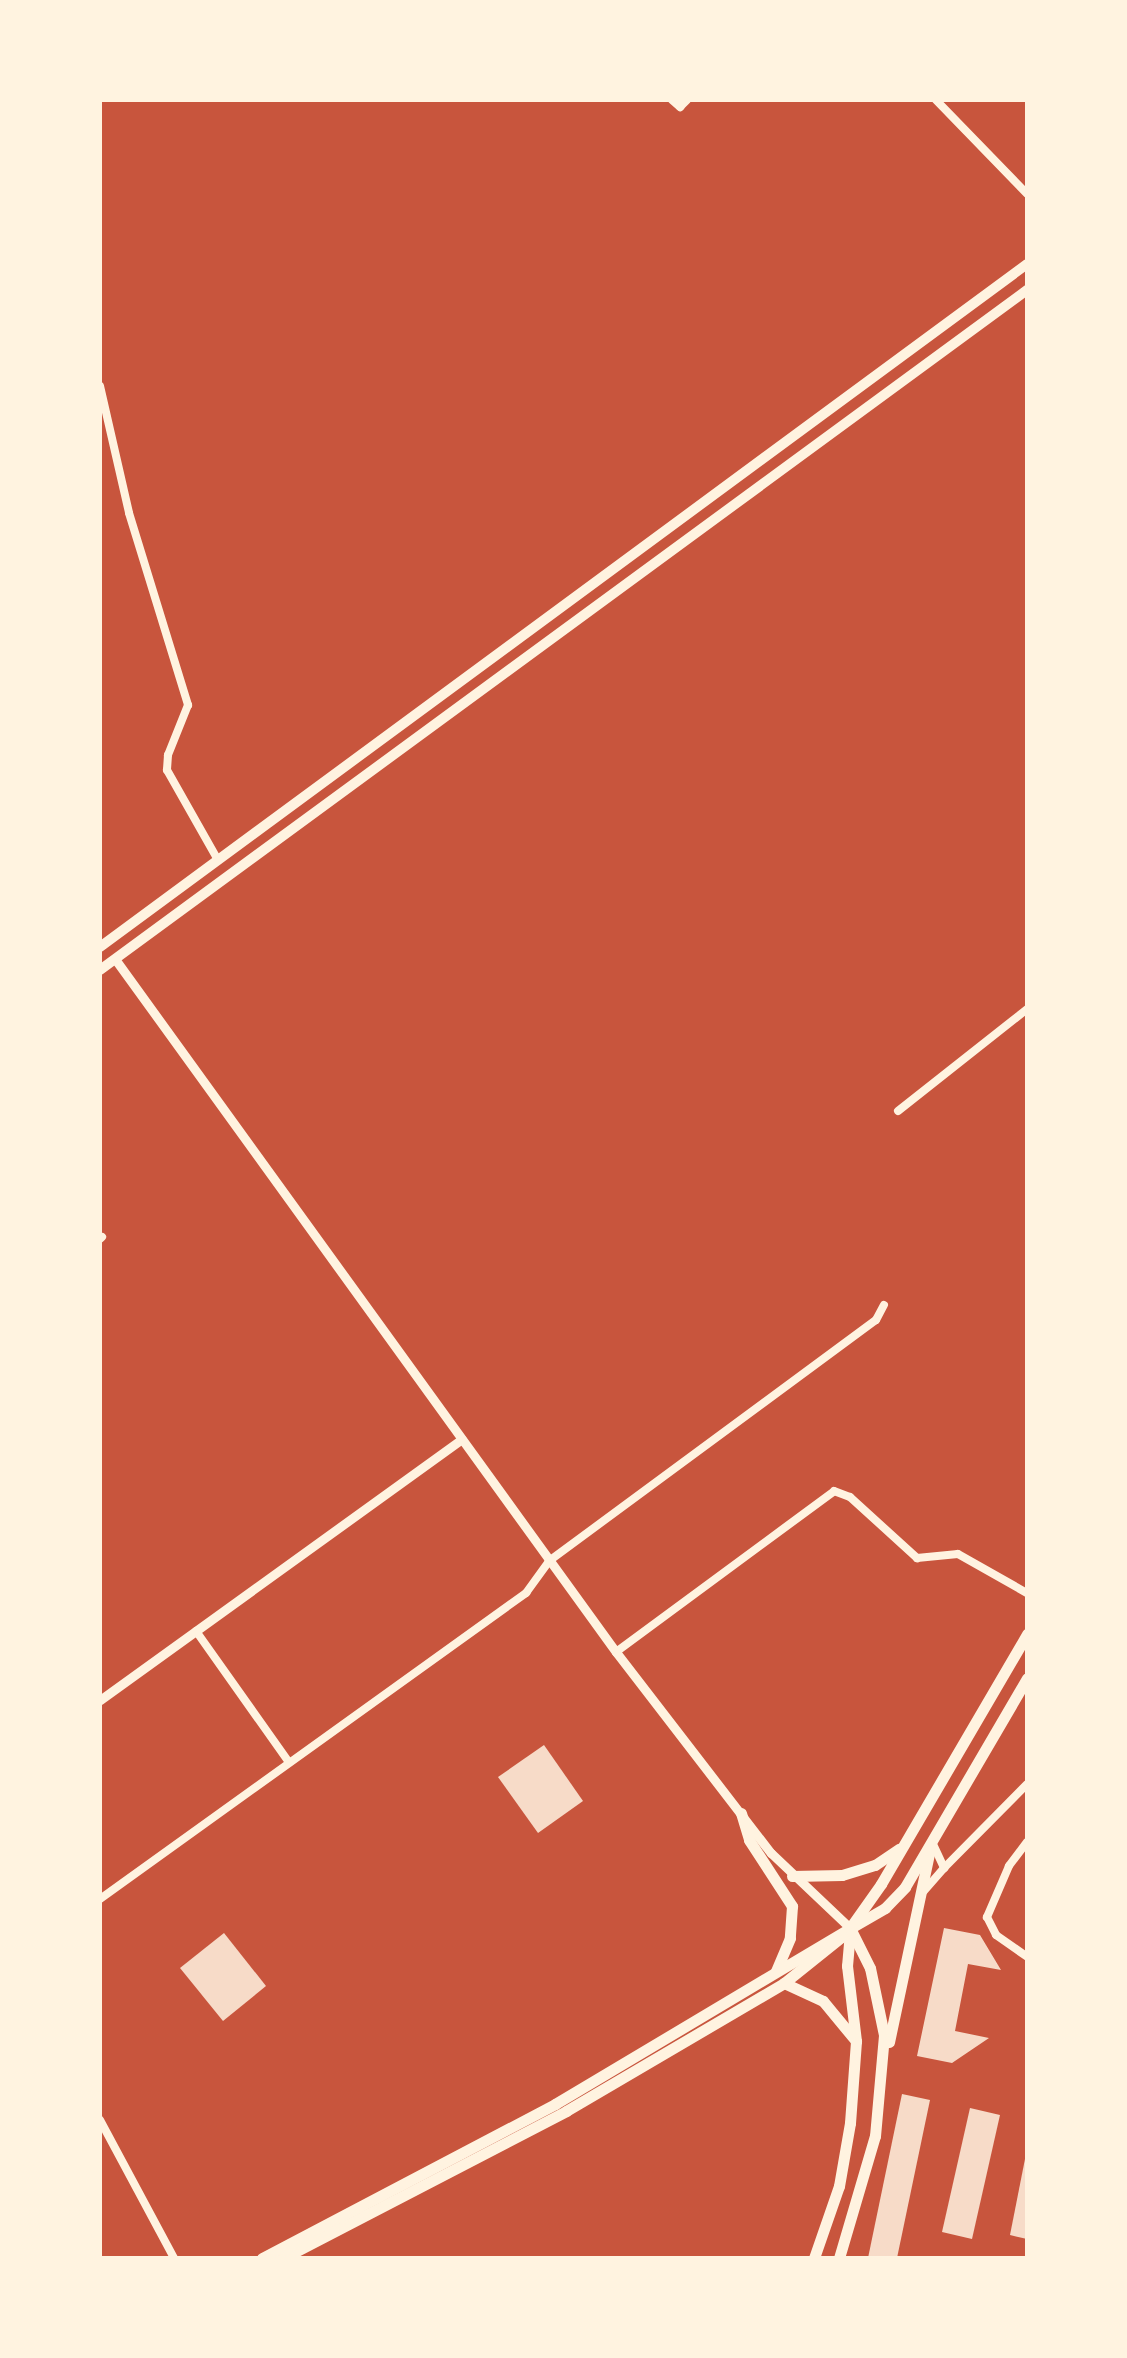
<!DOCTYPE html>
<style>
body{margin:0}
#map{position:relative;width:1127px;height:2358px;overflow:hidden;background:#c8553d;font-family:"PT Sans",sans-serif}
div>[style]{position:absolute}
.building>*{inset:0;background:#f7dbc8}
.minor>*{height:8px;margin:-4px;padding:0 4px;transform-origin:4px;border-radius:4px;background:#fff3e0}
.tertiary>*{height:9px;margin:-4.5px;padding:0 4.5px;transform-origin:4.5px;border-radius:4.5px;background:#fff3e0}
.secondary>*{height:10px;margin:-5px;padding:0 5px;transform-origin:5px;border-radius:5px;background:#fff3e0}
.primary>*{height:11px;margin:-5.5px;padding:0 5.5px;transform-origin:5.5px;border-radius:5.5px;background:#fff3e0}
.trunk>*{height:11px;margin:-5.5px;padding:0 5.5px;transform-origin:5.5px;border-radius:5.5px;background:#fff3e0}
span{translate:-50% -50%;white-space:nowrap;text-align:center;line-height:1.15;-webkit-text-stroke:8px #fff3e0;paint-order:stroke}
.frame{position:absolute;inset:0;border:102px solid #fff3e0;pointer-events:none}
</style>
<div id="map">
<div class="building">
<div style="clip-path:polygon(544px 1745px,583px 1801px,538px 1833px,498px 1777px)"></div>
<div style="clip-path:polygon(944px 1928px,980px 1935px,1001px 1970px,968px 1964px,955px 2031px,989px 2038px,952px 2063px,917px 2056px)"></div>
<div style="clip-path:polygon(224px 1933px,266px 1986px,223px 2021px,180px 1968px)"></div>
<div style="clip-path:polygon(902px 2094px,930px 2100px,897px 2258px,868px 2258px)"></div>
<div style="clip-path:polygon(970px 2108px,1000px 2115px,972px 2239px,942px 2232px)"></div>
<div style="clip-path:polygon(1025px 2159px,1027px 2160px,1027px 2239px,1010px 2235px)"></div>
</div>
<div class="minor">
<div style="left:672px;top:100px;width:11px;rotate:41deg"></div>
<div style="left:680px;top:107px;width:10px;rotate:-45deg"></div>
<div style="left:936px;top:100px;width:131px;rotate:45.9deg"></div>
<div style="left:100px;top:386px;width:130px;rotate:77.1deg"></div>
<div style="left:129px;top:513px;width:201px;rotate:72.9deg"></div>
<div style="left:188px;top:705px;width:54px;rotate:111.8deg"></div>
<div style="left:168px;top:755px;width:15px;rotate:94deg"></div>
<div style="left:167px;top:770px;width:103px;rotate:60.5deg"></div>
<div style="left:898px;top:1111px;width:164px;rotate:-38.3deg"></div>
<div style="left:100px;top:1239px;width:3px;rotate:-45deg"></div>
<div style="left:196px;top:1631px;width:159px;rotate:54.7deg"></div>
<div style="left:616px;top:1652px;width:271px;rotate:-36.4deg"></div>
<div style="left:834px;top:1491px;width:17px;rotate:21deg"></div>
<div style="left:850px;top:1497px;width:91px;rotate:42.3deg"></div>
<div style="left:917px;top:1558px;width:41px;rotate:-5.6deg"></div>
<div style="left:958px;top:1554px;width:79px;rotate:29.5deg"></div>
<div style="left:932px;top:1842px;width:29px;rotate:65deg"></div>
<div style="left:944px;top:1868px;width:118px;rotate:-45.3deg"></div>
<div style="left:1027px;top:1842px;width:30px;rotate:127deg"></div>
<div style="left:1009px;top:1866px;width:56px;rotate:113.3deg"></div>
<div style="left:987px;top:1917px;width:20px;rotate:63deg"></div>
<div style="left:996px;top:1935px;width:38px;rotate:35deg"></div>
<div style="left:924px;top:1891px;width:30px;rotate:-49deg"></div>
<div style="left:100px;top:1899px;width:525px;rotate:-35.69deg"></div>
<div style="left:526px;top:1593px;width:39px;rotate:-54deg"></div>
<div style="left:549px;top:1561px;width:406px;rotate:-36.4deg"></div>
<div style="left:876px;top:1320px;width:17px;rotate:-62deg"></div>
<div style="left:100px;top:2120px;width:157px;rotate:61.8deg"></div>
</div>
<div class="tertiary">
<div style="left:115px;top:959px;width:855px;rotate:54.14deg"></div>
<div style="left:616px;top:1652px;width:254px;rotate:52.4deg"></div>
<div style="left:771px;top:1853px;width:109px;rotate:43.5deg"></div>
<div style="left:100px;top:1700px;width:446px;rotate:-35.8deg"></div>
</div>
<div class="secondary">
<div style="left:100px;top:947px;width:1151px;rotate:-36.38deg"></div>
<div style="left:100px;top:970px;width:1150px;rotate:-36.26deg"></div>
</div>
<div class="primary">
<div style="left:741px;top:1813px;width:28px;rotate:73deg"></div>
<div style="left:749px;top:1840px;width:79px;rotate:56.9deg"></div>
<div style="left:792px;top:1906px;width:32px;rotate:94deg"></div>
<div style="left:790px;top:1938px;width:36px;rotate:113deg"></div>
<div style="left:784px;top:1983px;width:43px;rotate:24.8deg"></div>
<div style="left:823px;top:2001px;width:52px;rotate:50.5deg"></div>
<div style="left:262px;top:2258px;width:331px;rotate:-27.7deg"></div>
<div style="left:555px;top:2104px;width:344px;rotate:-30.8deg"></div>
<div style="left:283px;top:2258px;width:319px;rotate:-27.4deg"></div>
<div style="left:566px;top:2111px;width:253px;rotate:-30.4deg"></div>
<div style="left:784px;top:1983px;width:72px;rotate:-38.8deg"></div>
</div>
<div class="trunk">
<div style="left:792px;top:1876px;width:50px;rotate:-1.1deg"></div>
<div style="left:842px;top:1875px;width:34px;rotate:-17deg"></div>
<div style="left:875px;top:1865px;width:29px;rotate:-34deg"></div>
<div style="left:854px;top:1926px;width:36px;rotate:-30deg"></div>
<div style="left:885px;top:1908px;width:29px;rotate:-46deg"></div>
<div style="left:905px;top:1887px;width:242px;rotate:-59.7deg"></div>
<div style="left:850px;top:1928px;width:54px;rotate:-54.8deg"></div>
<div style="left:881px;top:1884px;width:290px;rotate:-59.7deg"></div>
<div style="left:889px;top:2042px;width:192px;rotate:-78deg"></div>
<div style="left:814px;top:2258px;width:76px;rotate:-70.9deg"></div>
<div style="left:839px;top:2186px;width:64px;rotate:-80.1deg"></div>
<div style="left:850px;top:2123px;width:82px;rotate:-85.8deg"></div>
<div style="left:856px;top:2041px;width:76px;rotate:-96.8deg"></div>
<div style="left:847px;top:1966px;width:38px;rotate:-85deg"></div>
<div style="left:839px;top:2258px;width:127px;rotate:-73.6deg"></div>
<div style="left:875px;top:2136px;width:101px;rotate:-84.9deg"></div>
<div style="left:884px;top:2035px;width:68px;rotate:-101.8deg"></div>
<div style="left:870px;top:1968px;width:45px;rotate:-116.6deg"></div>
</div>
<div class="frame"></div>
</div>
